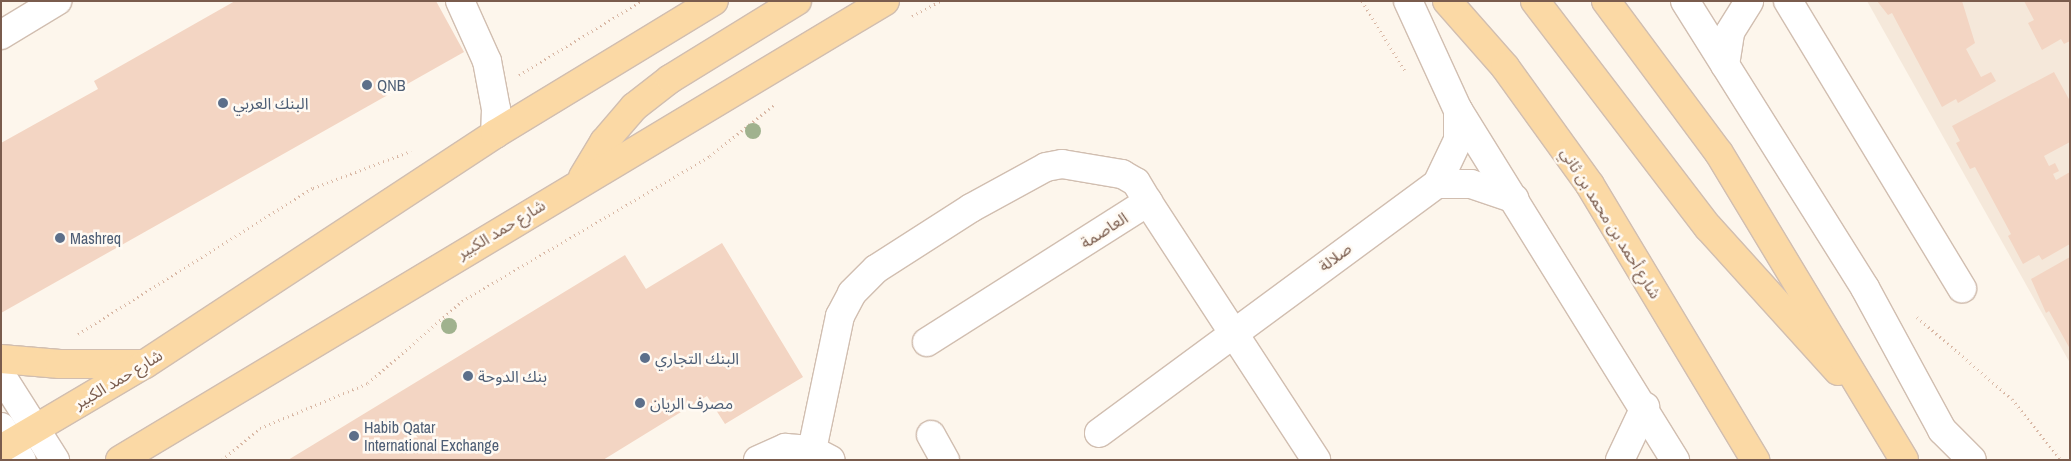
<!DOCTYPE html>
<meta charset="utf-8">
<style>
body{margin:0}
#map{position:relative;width:2071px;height:461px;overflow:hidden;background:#fdf6ec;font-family:"Archivo Narrow","Noto Sans Arabic",sans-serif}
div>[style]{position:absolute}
.residential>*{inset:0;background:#f5e8da}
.building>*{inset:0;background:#f3d5c3}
.path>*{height:3px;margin-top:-1.5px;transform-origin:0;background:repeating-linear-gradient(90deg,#d9b8a5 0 1px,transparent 0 5px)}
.roads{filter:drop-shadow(1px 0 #d1beb0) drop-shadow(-1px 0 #d1beb0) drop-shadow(0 1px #d1beb0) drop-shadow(0 -1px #d1beb0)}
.minor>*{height:28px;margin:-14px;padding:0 14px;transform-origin:14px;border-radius:14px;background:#fff}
.major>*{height:28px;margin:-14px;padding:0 14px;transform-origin:14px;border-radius:14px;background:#fbd9a5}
.trees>*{width:16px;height:16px;margin:-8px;border-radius:50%;background:#a0b28e}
.dots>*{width:14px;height:14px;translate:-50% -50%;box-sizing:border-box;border:2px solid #fffaf3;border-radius:50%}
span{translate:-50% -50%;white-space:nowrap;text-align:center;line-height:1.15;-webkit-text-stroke:5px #fffaf3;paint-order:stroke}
.service-label{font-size:16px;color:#4e5e75}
.left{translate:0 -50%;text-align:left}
.street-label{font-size:16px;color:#7a5c4d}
.frame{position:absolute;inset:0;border:2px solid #7a5c4d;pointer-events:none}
</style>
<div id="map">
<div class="residential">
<div style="clip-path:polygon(1867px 1px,2070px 1px,2070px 363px)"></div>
</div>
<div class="building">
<div style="clip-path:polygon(235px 1px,436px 1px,464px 52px,1px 313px,1px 143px,98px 89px,94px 81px)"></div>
<div style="clip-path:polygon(1877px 1px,1962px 1px,1975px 43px,1966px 49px,1981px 77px,1991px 72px,1996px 81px,1958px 103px,1956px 99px,1942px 107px,1892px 13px,1888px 15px)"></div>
<div style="clip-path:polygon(2024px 1px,2070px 1px,2070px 41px,2064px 44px,2061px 39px,2042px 50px,2028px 23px,2034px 20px)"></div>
<div style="clip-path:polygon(2054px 72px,2070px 101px,2070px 142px,2044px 156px,2049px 166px,2055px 163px,2059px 171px,2053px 174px,2056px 180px,2070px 172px,2070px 244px,2042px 260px,2039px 255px,2023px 264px,2008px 236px,2011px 234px,1975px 167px,1970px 169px,1956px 143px,1960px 141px,1952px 126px)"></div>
<div style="clip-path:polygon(722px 243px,803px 377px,725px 424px,707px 396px,603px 460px,288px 460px,625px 255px,646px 289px)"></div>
<div style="clip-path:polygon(2070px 257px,2070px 349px,2049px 311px,2046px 313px,2031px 279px)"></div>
</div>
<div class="path">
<div style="left:1362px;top:1px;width:82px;rotate:58.4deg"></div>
<div style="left:912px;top:16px;width:32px;rotate:-28deg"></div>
<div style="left:519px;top:75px;width:143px;rotate:-31.2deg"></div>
<div style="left:1917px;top:317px;width:125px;rotate:40.8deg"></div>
<div style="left:2012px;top:399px;width:78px;rotate:51.2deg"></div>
<div style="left:78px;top:334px;width:277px;rotate:-31.9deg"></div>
<div style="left:313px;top:188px;width:105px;rotate:-20.7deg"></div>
<div style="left:222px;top:460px;width:50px;rotate:-40.1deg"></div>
<div style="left:260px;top:428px;width:117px;rotate:-22.6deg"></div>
<div style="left:368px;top:383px;width:125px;rotate:-41.1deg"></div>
<div style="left:462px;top:301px;width:287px;rotate:-30.3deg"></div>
<div style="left:710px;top:156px;width:83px;rotate:-38.7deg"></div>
</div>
<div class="roads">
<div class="minor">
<div style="left:460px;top:1px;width:66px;rotate:65.8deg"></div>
<div style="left:487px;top:61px;width:49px;rotate:79.4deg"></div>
<div style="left:496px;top:109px;width:25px;rotate:92deg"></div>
<div style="left:1408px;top:1px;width:120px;rotate:65.4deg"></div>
<div style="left:1458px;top:110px;width:412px;rotate:58.2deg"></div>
<div style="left:1685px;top:1px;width:339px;rotate:57.9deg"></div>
<div style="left:1865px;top:288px;width:162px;rotate:61.5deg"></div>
<div style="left:1942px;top:430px;width:42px;rotate:45deg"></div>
<div style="left:1788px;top:1px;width:336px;rotate:58.8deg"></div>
<div style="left:1px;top:35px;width:66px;rotate:-31.3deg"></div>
<div style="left:1725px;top:65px;width:33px;rotate:-81deg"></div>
<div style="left:1730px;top:32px;width:36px;rotate:-58deg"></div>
<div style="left:1437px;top:184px;width:34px"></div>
<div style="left:1471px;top:184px;width:46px;rotate:18.8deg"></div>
<div style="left:927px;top:342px;width:262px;rotate:-32.4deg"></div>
<div style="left:1148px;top:202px;width:308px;rotate:56.9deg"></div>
<div style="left:1px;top:375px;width:101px;rotate:57.6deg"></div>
<div style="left:1px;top:427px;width:39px;rotate:58deg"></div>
<div style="left:1099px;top:433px;width:420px;rotate:-36.4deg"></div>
<div style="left:1437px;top:184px;width:49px;rotate:-64.5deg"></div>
<div style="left:1458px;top:140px;width:30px;rotate:-90deg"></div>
<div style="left:931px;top:435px;width:29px;rotate:61deg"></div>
<div style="left:812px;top:450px;width:137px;rotate:-78.2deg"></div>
<div style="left:840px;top:316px;width:26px;rotate:-62deg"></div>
<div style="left:852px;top:293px;width:34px;rotate:-45deg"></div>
<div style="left:876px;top:269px;width:113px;rotate:-32.7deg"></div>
<div style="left:971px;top:208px;width:85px;rotate:-28.7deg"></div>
<div style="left:1046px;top:167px;width:16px;rotate:-11deg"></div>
<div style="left:1062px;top:164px;width:61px;rotate:9.5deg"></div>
<div style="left:1122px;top:174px;width:16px;rotate:30deg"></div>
<div style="left:1136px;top:182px;width:23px;rotate:59deg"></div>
<div style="left:758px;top:460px;width:30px;rotate:-24deg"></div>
<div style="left:785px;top:448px;width:27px;rotate:4deg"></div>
<div style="left:812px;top:450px;width:21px;rotate:28deg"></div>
<div style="left:1620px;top:460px;width:59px;rotate:-64.7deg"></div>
</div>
<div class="major">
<div style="left:1447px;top:1px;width:88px;rotate:48.7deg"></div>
<div style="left:1505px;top:67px;width:145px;rotate:54.2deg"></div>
<div style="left:1590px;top:185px;width:321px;rotate:59deg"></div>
<div style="left:1535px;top:1px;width:285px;rotate:52.6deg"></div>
<div style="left:1708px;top:227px;width:194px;rotate:47.9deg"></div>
<div style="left:1606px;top:1px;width:189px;rotate:53.4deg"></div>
<div style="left:1719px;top:153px;width:358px;rotate:58.9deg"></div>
<div style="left:583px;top:177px;width:41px;rotate:-59deg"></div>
<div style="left:604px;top:142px;width:46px;rotate:-49.4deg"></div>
<div style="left:634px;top:107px;width:46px;rotate:-37.9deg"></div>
<div style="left:670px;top:79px;width:149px;rotate:-31.6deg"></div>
<div style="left:1px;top:359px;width:59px;rotate:4.8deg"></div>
<div style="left:60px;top:364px;width:81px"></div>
<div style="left:1px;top:449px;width:167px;rotate:-30.6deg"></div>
<div style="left:145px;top:364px;width:419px;rotate:-33.3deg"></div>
<div style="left:495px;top:134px;width:256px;rotate:-31.3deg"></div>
<div style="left:120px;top:460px;width:892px;rotate:-30.96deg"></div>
</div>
</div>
<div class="trees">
<div style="left:753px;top:131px"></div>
<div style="left:449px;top:326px"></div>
</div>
<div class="dots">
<div style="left:367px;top:85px;background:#5c6f8a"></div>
<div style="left:223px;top:103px;background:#5c6f8a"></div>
<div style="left:60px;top:238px;background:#5c6f8a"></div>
<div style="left:645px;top:358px;background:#5c6f8a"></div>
<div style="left:468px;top:376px;background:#5c6f8a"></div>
<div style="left:640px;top:403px;background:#5c6f8a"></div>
<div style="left:354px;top:436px;background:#5c6f8a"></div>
</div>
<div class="service-label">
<span class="left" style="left:377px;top:85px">QNB</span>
<span class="left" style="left:233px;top:103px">البنك العربي</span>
<span class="left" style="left:70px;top:238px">Mashreq</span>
<span class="left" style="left:655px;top:358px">البنك التجاري</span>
<span class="left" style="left:478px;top:376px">بنك الدوحة</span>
<span class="left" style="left:650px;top:403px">مصرف الريان</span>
<span class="left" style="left:364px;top:436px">Habib Qatar<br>International Exchange</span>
</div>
<div class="street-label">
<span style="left:1611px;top:223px;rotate:58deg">شارع أحمد بن محمد بن ثاني</span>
<span style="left:501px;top:229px;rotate:-31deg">شارع حمد الكبير</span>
<span style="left:1104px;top:230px;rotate:-33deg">العاصمة</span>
<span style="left:1335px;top:257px;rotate:-37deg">صلالة</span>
<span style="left:118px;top:379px;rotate:-31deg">شارع حمد الكبير</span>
</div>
<div class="frame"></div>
</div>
